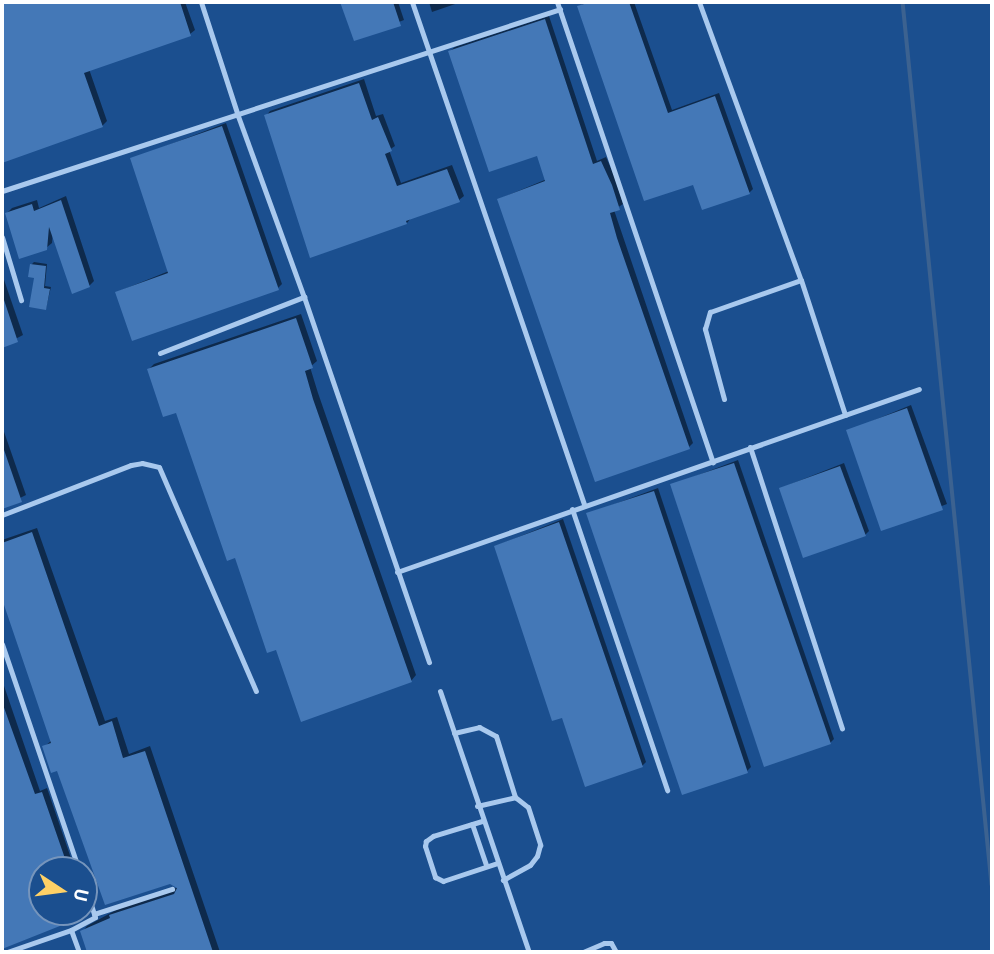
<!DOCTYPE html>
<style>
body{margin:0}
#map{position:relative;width:994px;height:954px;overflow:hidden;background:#1b4f8f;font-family:Barlow,sans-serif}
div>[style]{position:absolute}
.shadow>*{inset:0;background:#0007}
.stream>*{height:3.5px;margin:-1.75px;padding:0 1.75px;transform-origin:1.75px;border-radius:1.75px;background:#3c6290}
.building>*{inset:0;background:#4478b7}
.lane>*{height:5px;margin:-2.5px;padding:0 2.5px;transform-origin:2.5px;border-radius:2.5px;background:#a9c9ee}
span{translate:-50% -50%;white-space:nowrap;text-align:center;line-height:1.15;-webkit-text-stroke:6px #1b4f8f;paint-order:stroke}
.frame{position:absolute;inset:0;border:4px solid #fff;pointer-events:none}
.north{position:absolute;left:28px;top:856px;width:70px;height:70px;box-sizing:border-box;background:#1b4f8f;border:2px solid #7695bc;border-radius:50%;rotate:103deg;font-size:19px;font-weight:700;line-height:28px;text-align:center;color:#fff}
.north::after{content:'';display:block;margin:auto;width:24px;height:32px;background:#ffd166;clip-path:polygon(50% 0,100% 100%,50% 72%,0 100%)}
</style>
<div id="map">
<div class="shadow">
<div style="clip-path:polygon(2px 2px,185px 2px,195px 30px,190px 34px,89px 69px,107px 121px,102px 126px,2px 161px)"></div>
<div style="clip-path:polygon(342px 2px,398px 2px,404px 20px,355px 39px)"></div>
<div style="clip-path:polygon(429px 2px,461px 2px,432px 12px)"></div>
<div style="clip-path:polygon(634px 2px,672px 110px,719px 93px,753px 189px,749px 193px,694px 182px,579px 7px,586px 2px)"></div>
<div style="clip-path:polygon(549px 16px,597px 161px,606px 157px,616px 180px,623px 204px,614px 210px,693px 443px,689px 447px,499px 199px,547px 179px,538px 154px,450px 51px,455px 47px)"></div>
<div style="clip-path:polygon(364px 79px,376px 116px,383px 114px,395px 146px,389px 150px,401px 183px,452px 165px,464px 196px,459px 200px,411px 218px,407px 223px,266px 116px,270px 111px)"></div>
<div style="clip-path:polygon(226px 123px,282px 284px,278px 288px,117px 292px,169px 271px,132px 159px)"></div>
<div style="clip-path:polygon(66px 196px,94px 281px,89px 286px,53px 232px,52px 243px,46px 248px,7px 213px,12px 208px,37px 200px,39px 208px)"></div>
<div style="clip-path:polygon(34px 262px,47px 264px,45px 286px,51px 287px,46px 308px,31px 265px)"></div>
<div style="clip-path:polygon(2px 274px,23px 335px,2px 346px)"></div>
<div style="clip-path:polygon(301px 314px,317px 361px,310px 367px,318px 393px,416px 675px,411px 681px,277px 647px,177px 410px,149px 369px,154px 364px)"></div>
<div style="clip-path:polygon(911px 405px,947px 504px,882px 529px,848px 431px)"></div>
<div style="clip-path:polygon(2px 426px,26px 495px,2px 507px)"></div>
<div style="clip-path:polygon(738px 460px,834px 739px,830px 743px,672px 485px)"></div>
<div style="clip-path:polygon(844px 463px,869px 531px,865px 535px,781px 488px)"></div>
<div style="clip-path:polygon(658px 488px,751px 767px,747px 771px,588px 514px)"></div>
<div style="clip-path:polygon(563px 519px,646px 762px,642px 766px,563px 716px,496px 546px)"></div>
<div style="clip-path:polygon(37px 528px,105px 721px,117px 717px,129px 754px,150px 746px,220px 952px,89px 952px,82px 932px,87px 926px,116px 910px,179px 887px,58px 768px,44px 747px,52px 740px,2px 596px,2px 540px)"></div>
<div style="clip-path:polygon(2px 680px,40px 791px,47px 788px,75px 870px,42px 870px,42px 912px,84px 912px,84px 896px,89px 910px,84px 915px,2px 947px)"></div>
</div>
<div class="stream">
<div style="left:903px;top:2px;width:887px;rotate:84.24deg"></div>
</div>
<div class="building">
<div style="clip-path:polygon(2px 2px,180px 2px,191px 36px,84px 73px,103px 127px,2px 163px)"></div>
<div style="clip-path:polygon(340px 2px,393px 2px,401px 26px,354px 41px)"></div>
<div style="clip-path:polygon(591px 2px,629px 2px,668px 113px,715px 96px,750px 194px,702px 210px,693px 185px,644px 201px,577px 6px)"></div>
<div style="clip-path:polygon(545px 19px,593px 164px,601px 161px,612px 185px,620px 210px,610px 213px,617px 238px,690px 449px,595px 482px,497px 199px,545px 181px,537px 156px,489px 172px,448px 51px)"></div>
<div style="clip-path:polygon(359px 83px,372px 120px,378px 117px,392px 151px,385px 154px,397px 186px,447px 169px,460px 202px,406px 221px,407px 224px,310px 258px,264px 115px)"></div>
<div style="clip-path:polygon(222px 126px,279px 290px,132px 341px,115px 292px,168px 273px,130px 158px)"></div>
<div style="clip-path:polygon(61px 200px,90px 287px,72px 294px,49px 227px,47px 250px,19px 259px,5px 213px,32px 204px,34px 211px)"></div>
<div style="clip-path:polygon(30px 264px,46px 266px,44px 288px,50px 289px,46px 310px,29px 307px,34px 278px,28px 277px)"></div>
<div style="clip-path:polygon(3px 297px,18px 342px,2px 348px,2px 298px)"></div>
<div style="clip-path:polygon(296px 318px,313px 368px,305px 371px,313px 399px,412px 682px,301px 722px,276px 650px,267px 653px,235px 558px,227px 561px,176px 413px,163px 417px,147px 369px)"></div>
<div style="clip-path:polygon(907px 408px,943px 510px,881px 531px,846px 430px)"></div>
<div style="clip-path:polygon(3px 447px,22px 502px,2px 509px,2px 448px)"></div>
<div style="clip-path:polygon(734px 463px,831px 744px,764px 767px,670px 484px)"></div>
<div style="clip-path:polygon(840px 466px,866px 536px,803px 558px,779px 488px)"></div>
<div style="clip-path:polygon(654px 491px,748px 773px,682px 795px,586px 513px)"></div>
<div style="clip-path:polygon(559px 522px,643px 767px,585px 787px,562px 718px,552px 721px,494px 546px)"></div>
<div style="clip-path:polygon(32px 532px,99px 726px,112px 721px,123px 758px,145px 751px,213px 952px,87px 952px,80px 931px,110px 918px,109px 915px,174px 894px,177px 888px,170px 884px,105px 905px,57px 771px,51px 773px,42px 746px,51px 743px,2px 599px,2px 543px)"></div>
<div style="clip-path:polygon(2px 702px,35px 794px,42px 792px,69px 870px,42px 870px,42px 912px,83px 912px,85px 916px,2px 949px)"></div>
</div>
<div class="lane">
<div style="left:201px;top:2px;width:120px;rotate:72deg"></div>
<div style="left:238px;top:116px;width:193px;rotate:70deg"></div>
<div style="left:304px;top:297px;width:386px;rotate:71.1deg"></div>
<div style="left:412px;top:2px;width:531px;rotate:71.09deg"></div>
<div style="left:557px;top:2px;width:486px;rotate:71.3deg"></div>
<div style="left:699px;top:2px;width:296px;rotate:69.9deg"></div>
<div style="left:801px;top:280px;width:142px;rotate:71.9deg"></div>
<div style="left:2px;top:191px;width:587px;rotate:-18.06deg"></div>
<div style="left:2px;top:237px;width:66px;rotate:73.2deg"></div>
<div style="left:160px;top:353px;width:155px;rotate:-21.3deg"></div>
<div style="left:724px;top:399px;width:73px;rotate:-105.2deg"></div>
<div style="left:705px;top:329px;width:18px;rotate:-74deg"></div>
<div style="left:710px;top:312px;width:96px;rotate:-19.4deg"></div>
<div style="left:750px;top:447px;width:296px;rotate:71.9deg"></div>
<div style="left:572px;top:509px;width:297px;rotate:71.3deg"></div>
<div style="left:2px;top:515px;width:138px;rotate:-21.2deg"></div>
<div style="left:131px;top:465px;width:11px;rotate:-10deg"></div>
<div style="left:142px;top:463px;width:17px;rotate:13deg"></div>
<div style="left:159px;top:467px;width:244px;rotate:66.6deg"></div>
<div style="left:397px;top:572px;width:553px;rotate:-19.32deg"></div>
<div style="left:2px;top:644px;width:239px;rotate:71.2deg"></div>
<div style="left:440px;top:691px;width:276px;rotate:71.2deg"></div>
<div style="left:454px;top:733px;width:26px;rotate:-13deg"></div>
<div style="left:479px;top:727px;width:19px;rotate:28deg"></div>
<div style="left:496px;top:736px;width:64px;rotate:72.7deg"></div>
<div style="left:477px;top:806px;width:39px;rotate:-13deg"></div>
<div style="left:515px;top:797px;width:16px;rotate:38deg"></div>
<div style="left:528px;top:807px;width:40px;rotate:72deg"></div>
<div style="left:540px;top:845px;width:11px;rotate:105deg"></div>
<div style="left:537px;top:856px;width:11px;rotate:128deg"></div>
<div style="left:530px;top:865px;width:31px;rotate:151deg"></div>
<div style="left:482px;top:821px;width:51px;rotate:163deg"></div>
<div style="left:433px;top:836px;width:9px;rotate:144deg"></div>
<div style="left:426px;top:841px;width:5px;rotate:101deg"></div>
<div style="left:425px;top:846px;width:33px;rotate:72deg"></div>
<div style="left:435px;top:877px;width:9px;rotate:27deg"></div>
<div style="left:443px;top:881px;width:57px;rotate:-18.4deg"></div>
<div style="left:472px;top:824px;width:43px;rotate:71.1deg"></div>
<div style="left:94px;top:914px;width:82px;rotate:-17.8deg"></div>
<div style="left:7px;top:952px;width:68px;rotate:-19deg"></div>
<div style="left:79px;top:952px;width:23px;rotate:-110deg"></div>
<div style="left:71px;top:930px;width:27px;rotate:-28deg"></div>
<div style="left:95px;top:917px;width:35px;rotate:-108deg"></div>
<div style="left:583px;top:952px;width:23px;rotate:-23deg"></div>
<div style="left:604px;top:943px;width:7px"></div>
<div style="left:611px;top:943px;width:10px;rotate:61deg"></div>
</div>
<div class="frame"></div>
<div class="north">U</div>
</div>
